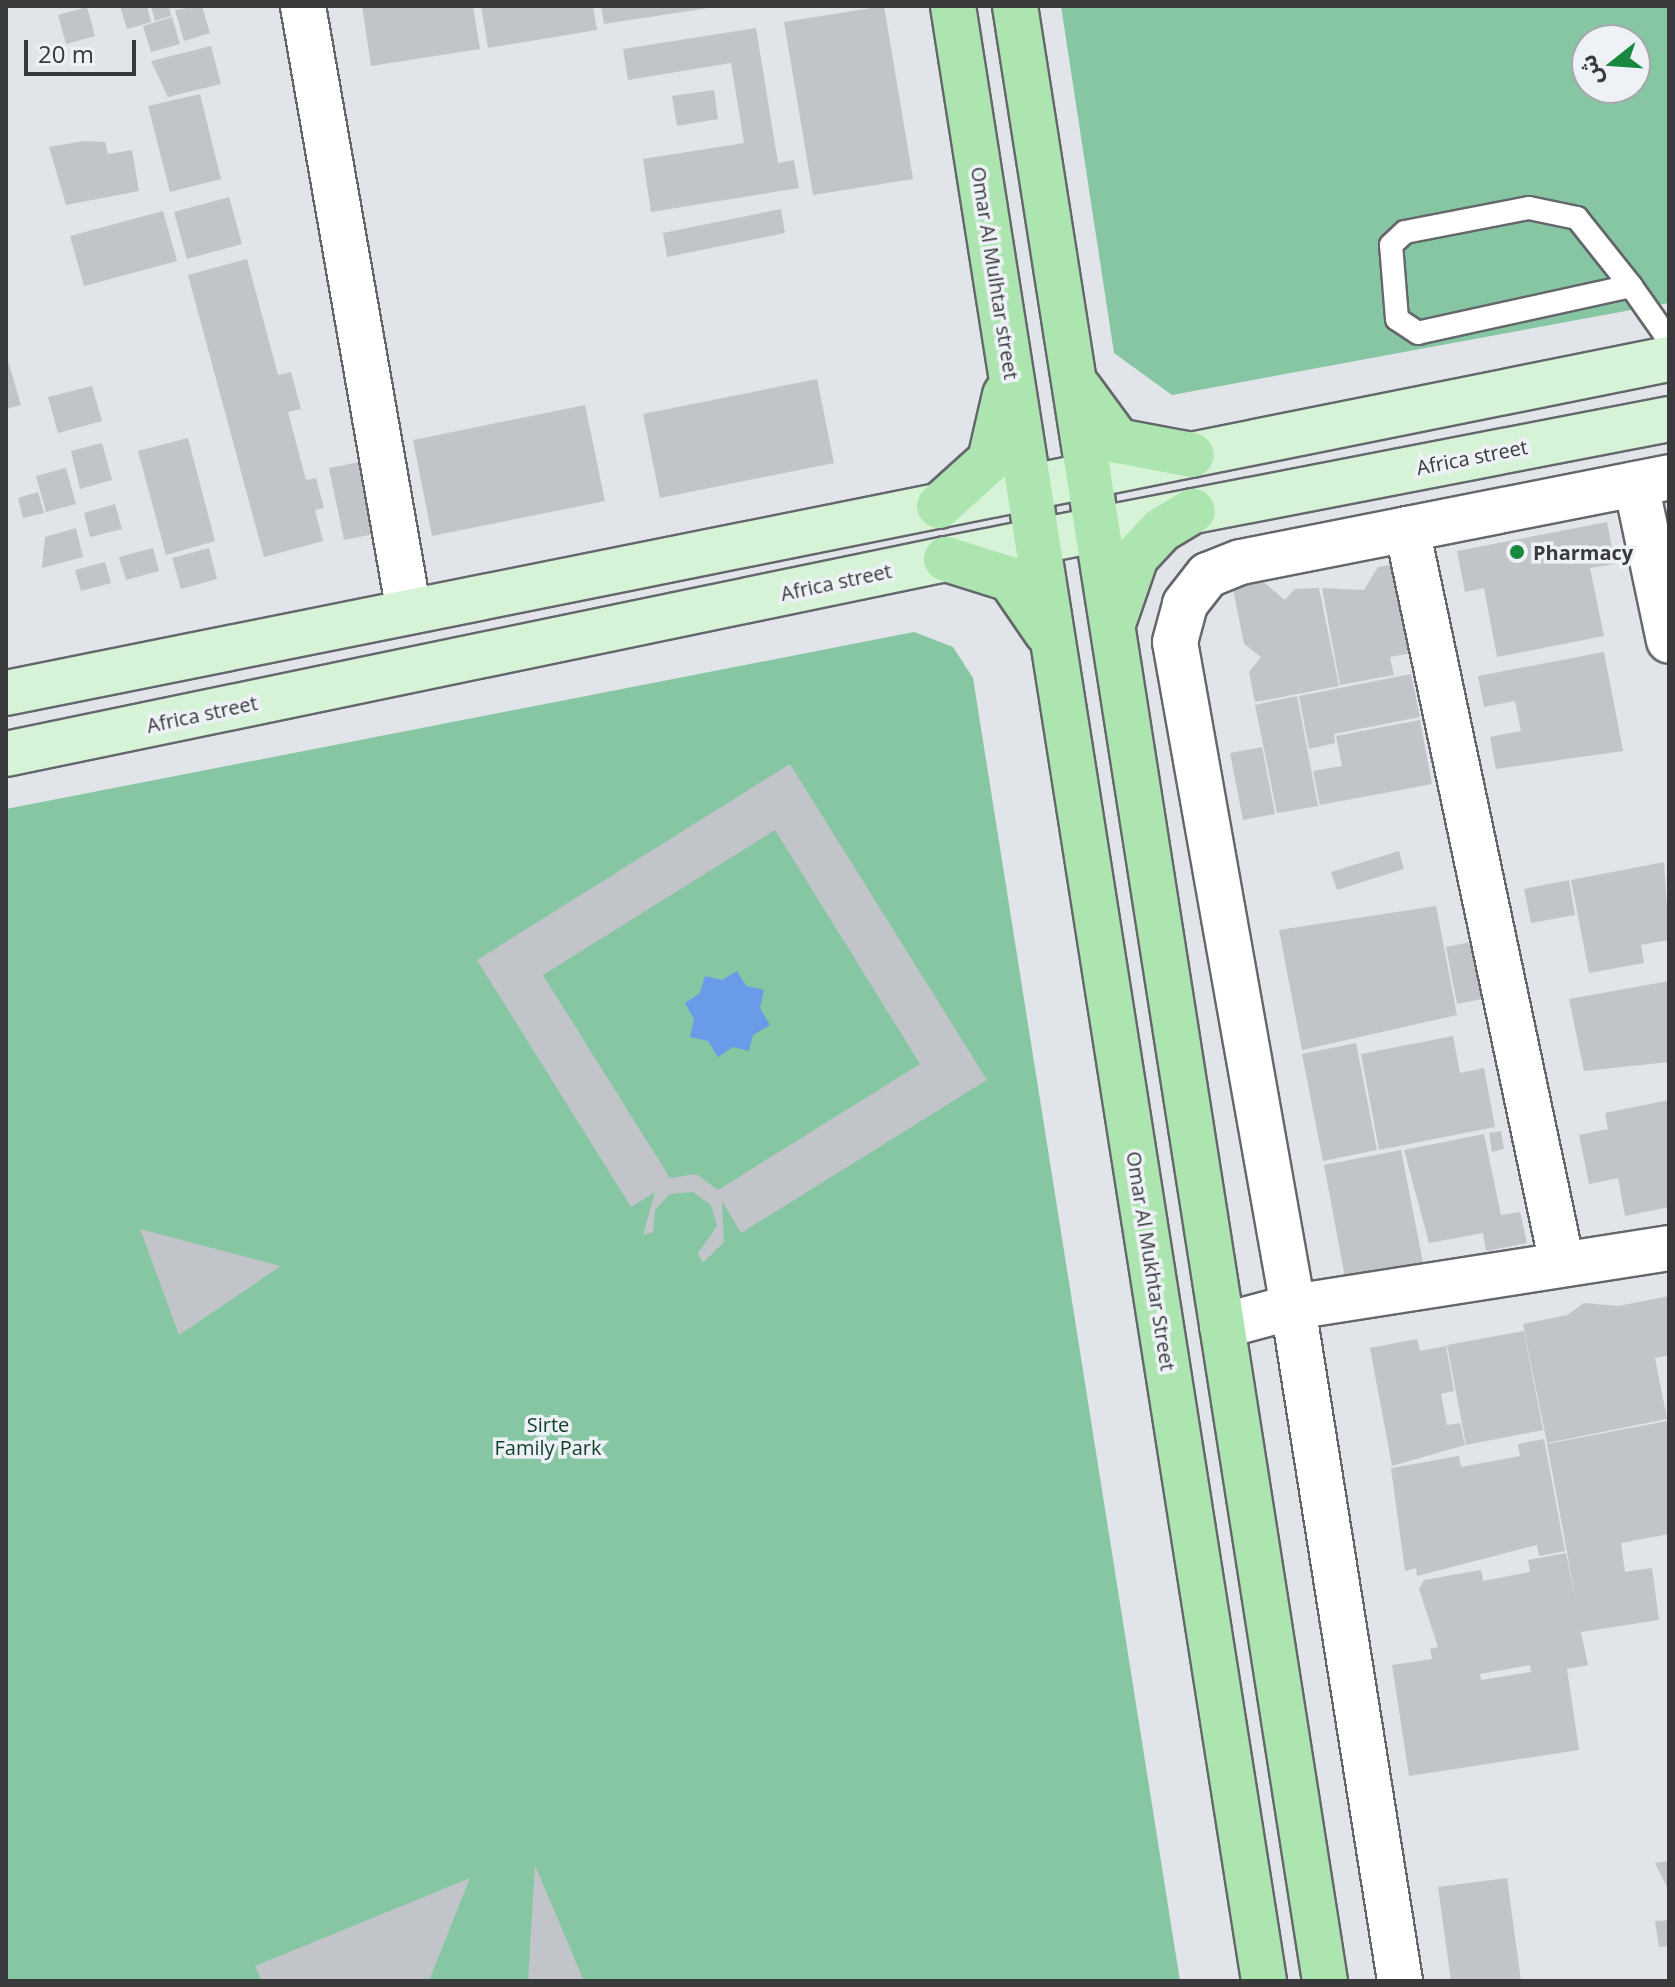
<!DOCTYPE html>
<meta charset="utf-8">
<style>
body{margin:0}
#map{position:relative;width:1675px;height:1987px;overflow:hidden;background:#e1e4e9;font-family:"Open Sans","Noto Sans Arabic",sans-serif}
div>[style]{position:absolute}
.green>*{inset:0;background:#86c6a2}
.water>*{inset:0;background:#699be9}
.building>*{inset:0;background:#c1c4c9}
.roads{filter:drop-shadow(2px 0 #64676b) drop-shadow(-2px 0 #64676b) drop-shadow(0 2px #64676b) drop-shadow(0 -2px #64676b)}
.lane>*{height:22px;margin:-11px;padding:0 11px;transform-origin:11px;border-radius:11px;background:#fff}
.street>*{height:44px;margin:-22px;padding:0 22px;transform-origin:22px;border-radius:22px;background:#fff}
.secondary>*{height:44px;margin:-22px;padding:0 22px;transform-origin:22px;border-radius:22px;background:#d6f2d7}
.primary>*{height:44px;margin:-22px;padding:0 22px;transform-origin:22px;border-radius:22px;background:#ace5af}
.dots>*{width:22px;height:22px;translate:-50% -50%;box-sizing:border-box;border:4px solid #eef1f6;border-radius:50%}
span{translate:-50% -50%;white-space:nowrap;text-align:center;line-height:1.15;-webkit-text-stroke:7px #eef1f6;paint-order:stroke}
.street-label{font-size:20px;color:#393a3c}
.poi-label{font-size:20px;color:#393a3c;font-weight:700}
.left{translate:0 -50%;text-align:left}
.park-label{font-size:20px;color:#103e29}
.frame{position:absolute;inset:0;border:8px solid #393a3c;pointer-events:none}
.north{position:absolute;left:1571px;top:24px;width:80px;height:80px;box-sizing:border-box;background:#eef1f6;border:2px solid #a6a8ac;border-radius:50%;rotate:253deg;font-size:22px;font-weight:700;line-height:32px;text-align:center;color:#393a3c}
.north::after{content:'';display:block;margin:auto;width:28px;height:36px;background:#188840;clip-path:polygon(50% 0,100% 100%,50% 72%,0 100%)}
.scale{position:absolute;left:24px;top:40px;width:112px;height:36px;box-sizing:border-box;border:4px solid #393a3c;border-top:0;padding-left:10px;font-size:24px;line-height:28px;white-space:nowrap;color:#393a3c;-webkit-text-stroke:6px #eef1f6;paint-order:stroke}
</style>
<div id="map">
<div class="green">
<div style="clip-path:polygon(evenodd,1061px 6px,1669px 6px,1669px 303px,1172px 395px,1114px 353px,1061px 6px,1587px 40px,1635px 40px,1635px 88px,1587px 88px,1587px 40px)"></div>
<div style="clip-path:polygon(914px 632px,953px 647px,973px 678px,1180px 1981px,6px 1981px,6px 809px)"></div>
</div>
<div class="water">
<div style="clip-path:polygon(737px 971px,746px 986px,764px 990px,760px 1008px,770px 1025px,753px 1035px,749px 1051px,733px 1047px,718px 1057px,708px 1041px,690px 1037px,694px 1019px,685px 1003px,700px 993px,705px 976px,722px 980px)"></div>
</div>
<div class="building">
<div style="clip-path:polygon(120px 6px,147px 6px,151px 22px,127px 29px)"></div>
<div style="clip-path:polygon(151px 6px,169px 6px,171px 16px,155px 21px)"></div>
<div style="clip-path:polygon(202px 6px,210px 33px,184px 41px,175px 10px)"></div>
<div style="clip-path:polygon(362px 6px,473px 6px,480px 49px,371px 66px)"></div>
<div style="clip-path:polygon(481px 6px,593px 6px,597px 30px,488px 48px)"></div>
<div style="clip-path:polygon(601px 6px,708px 6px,708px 8px,604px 24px)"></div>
<div style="clip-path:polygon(884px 6px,913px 179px,813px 195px,784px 22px)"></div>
<div style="clip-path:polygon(87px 7px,95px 36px,66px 44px,58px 15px)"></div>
<div style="clip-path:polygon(172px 17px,180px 44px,151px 52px,143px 26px)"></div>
<div style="clip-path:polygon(756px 28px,778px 163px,794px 160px,799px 188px,651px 212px,643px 159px,744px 143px,731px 63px,628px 80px,623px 49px)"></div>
<div style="clip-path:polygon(211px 46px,221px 84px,168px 97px,151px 61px)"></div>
<div style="clip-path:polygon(714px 90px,718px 119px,677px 126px,672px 96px)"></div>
<div style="clip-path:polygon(200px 94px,221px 179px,170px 192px,148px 106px)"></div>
<div style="clip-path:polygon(84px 141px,105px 142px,108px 154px,132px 150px,139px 191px,66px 205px,49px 147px)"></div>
<div style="clip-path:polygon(229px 197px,242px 244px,187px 259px,174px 212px)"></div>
<div style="clip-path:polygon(781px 209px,785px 233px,667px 257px,663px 233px)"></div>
<div style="clip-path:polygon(163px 211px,177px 261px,84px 286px,70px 236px)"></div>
<div style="clip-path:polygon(247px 259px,278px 375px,291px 372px,301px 409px,288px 412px,306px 480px,316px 478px,324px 508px,315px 510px,323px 541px,264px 557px,188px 275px)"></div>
<div style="clip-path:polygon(6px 354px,21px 405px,6px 409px)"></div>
<div style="clip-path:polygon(817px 379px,834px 463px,660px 498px,643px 414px)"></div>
<div style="clip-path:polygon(92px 386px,102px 421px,58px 433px,48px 397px)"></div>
<div style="clip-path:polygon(585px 405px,605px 501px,432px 536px,413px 440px)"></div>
<div style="clip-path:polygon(188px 438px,215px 541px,166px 555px,138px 451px)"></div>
<div style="clip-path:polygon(102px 443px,112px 480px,80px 489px,71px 451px)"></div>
<div style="clip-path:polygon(360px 462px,374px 534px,344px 540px,329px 468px)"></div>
<div style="clip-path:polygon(66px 468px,76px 504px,46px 512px,36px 476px)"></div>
<div style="clip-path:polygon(38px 492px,44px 513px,23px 518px,18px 498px)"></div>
<div style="clip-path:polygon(115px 504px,122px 529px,90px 537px,84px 513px)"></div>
<div style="clip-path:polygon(1607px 522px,1615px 564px,1590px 568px,1604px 636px,1497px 657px,1484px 588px,1465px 592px,1457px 551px)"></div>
<div style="clip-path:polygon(76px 528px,83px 557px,42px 568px,45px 537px)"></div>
<div style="clip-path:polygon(153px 548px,159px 571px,126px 580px,119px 557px)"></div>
<div style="clip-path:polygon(209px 548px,217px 579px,181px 589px,172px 558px)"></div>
<div style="clip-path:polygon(105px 562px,111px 583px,81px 591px,75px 570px)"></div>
<div style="clip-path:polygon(1400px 563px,1417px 652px,1390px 657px,1394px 675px,1340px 685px,1322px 588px,1364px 590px,1378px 567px)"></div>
<div style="clip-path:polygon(1260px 579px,1285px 600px,1295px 589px,1319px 588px,1339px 686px,1255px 702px,1249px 672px,1261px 657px,1244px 644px,1232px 584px)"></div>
<div style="clip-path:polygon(1604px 652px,1623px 751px,1496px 769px,1490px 737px,1521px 731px,1515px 701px,1484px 707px,1478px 676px)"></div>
<div style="clip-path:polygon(1411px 674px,1420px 717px,1334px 734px,1335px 743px,1309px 749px,1299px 696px)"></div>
<div style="clip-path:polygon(1297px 696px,1318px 806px,1277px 813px,1255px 705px)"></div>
<div style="clip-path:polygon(1420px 720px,1432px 784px,1320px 805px,1313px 771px,1342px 766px,1336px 736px)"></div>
<div style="clip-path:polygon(1262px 747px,1275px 814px,1243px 820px,1230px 753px)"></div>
<div style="clip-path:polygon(evenodd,790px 764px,987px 1080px,741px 1233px,722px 1201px,724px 1242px,703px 1263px,698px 1253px,717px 1226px,711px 1205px,693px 1192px,670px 1194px,655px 1210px,653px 1232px,643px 1235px,655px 1192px,631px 1207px,477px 960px,790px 764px,775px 830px,920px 1064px,718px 1190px,696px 1174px,670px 1178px,543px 975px,775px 830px)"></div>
<div style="clip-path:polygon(1399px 851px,1404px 869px,1337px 890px,1331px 872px)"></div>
<div style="clip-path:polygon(1664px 862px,1669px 940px,1641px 945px,1644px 963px,1589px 973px,1571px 880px)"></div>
<div style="clip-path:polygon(1569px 880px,1575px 915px,1531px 923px,1524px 889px)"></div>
<div style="clip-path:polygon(1436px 906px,1457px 1015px,1302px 1050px,1279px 930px)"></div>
<div style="clip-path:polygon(1471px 942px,1482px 999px,1457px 1004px,1446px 947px)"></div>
<div style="clip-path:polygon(1669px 981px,1669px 1062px,1584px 1071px,1569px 999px)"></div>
<div style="clip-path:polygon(1453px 1036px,1460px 1073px,1484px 1068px,1495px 1127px,1379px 1150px,1361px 1054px)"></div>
<div style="clip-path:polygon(1356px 1043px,1377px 1150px,1323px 1161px,1302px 1054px)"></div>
<div style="clip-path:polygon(1669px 1100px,1669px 1207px,1625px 1216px,1618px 1178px,1589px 1184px,1579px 1135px,1608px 1129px,1605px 1113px)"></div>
<div style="clip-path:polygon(1501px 1131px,1504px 1149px,1492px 1152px,1489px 1133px)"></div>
<div style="clip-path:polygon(1484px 1134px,1501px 1215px,1520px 1212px,1527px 1243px,1486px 1251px,1483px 1233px,1429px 1243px,1404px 1150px)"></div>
<div style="clip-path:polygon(1401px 1150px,1425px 1273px,1347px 1288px,1324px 1165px)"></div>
<div style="clip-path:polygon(140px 1229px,281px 1266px,179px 1335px)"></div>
<div style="clip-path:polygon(1669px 1296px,1669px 1355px,1655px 1358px,1667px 1419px,1547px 1443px,1523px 1324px,1567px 1315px,1584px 1303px,1618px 1306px)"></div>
<div style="clip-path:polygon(1524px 1331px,1543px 1430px,1466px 1445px,1447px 1345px)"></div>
<div style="clip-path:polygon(1417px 1339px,1420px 1351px,1446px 1346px,1454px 1391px,1441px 1394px,1447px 1425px,1460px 1423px,1465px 1445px,1392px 1466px,1370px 1348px)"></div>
<div style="clip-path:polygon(evenodd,1667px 1421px,1669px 1534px,1621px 1543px,1625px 1572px,1652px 1568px,1659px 1620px,1581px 1632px,1588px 1665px,1567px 1669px,1579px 1750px,1409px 1776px,1392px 1665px,1432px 1659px,1430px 1649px,1438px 1647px,1419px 1589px,1424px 1580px,1481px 1570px,1483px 1581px,1530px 1572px,1528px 1560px,1566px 1553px,1576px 1601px,1547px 1444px,1667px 1421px,1530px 1665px,1531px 1672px,1481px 1680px,1480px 1674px,1530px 1665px)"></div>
<div style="clip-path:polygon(1544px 1439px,1565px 1551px,1539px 1556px,1537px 1545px,1417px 1576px,1416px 1568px,1405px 1571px,1391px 1468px,1459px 1456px,1461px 1467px,1520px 1456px,1518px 1444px)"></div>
<div style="clip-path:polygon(1669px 1861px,1669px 1887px,1667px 1887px,1655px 1863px)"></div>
<div style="clip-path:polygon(535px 1865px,584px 1981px,528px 1981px)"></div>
<div style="clip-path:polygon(470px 1878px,429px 1981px,262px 1981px,255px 1966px)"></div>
<div style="clip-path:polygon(1507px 1878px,1521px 1981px,1451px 1981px,1438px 1887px)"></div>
<div style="clip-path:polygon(1669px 1920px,1669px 1946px,1659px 1947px,1655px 1921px)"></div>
</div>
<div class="roads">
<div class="lane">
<div style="left:1631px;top:286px;width:218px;rotate:167.6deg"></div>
<div style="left:1418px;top:333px;width:25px;rotate:-146deg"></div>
<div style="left:1397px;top:319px;width:74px;rotate:-94.6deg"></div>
<div style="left:1391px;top:245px;width:19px;rotate:-43deg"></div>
<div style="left:1405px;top:232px;width:126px;rotate:-11deg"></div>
<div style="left:1529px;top:208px;width:49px;rotate:11.8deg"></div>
<div style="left:1577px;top:218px;width:87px;rotate:51.5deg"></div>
<div style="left:1631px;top:286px;width:66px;rotate:54.9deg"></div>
</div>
<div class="street">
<div style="left:303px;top:6px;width:615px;rotate:80.08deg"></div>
<div style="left:1636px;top:484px;width:160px;rotate:78.1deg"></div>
<div style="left:1407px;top:529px;width:751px;rotate:78.09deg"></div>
<div style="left:1222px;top:1326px;width:73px;rotate:-15deg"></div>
<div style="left:1293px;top:1307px;width:381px;rotate:-8.9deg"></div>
<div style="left:1400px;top:1981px;width:682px;rotate:-99.02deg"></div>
<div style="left:1293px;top:1307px;width:675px;rotate:-100.06deg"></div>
<div style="left:1175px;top:642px;width:39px;rotate:-75deg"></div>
<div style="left:1185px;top:604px;width:37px;rotate:-52deg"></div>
<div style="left:1208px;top:575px;width:35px;rotate:-22deg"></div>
<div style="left:1241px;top:562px;width:436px;rotate:-11.2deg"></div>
</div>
<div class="secondary">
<div style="left:6px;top:693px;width:1696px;rotate:-11.36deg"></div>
<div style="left:6px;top:754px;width:960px;rotate:-11.72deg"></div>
<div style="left:946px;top:559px;width:736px;rotate:-10.96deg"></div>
</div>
<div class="primary">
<div style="left:953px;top:6px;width:1999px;rotate:81.05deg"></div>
<div style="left:1015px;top:6px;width:1999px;rotate:81.08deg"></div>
<div style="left:1079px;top:388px;width:66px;rotate:53.7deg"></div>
<div style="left:1118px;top:441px;width:75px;rotate:10.7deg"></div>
<div style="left:939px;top:506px;width:69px;rotate:-42deg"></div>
<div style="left:990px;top:460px;width:67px;rotate:-77deg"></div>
<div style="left:946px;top:559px;width:67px;rotate:17.4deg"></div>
<div style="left:1010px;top:579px;width:65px;rotate:55.6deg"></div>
<div style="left:1115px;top:618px;width:65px;rotate:-71deg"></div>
<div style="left:1136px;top:557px;width:37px;rotate:-47deg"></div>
<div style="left:1161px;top:530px;width:37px;rotate:-31deg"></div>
</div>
</div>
<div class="dots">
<div style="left:1517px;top:552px;background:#188840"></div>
</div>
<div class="street-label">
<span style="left:995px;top:273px;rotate:81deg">Omar Al Mulhtar street</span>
<span style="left:1472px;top:457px;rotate:-11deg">Africa street</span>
<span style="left:836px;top:582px;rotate:-12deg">Africa street</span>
<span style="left:202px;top:714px;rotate:-12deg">Africa street</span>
<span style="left:1151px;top:1261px;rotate:81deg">Omar Al Mukhtar Street</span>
</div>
<div class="poi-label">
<span class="left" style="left:1533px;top:552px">Pharmacy</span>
</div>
<div class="park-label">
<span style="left:548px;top:1436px">Sirte<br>Family Park</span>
</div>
<div class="frame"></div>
<div class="north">ش</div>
<div class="scale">20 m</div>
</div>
